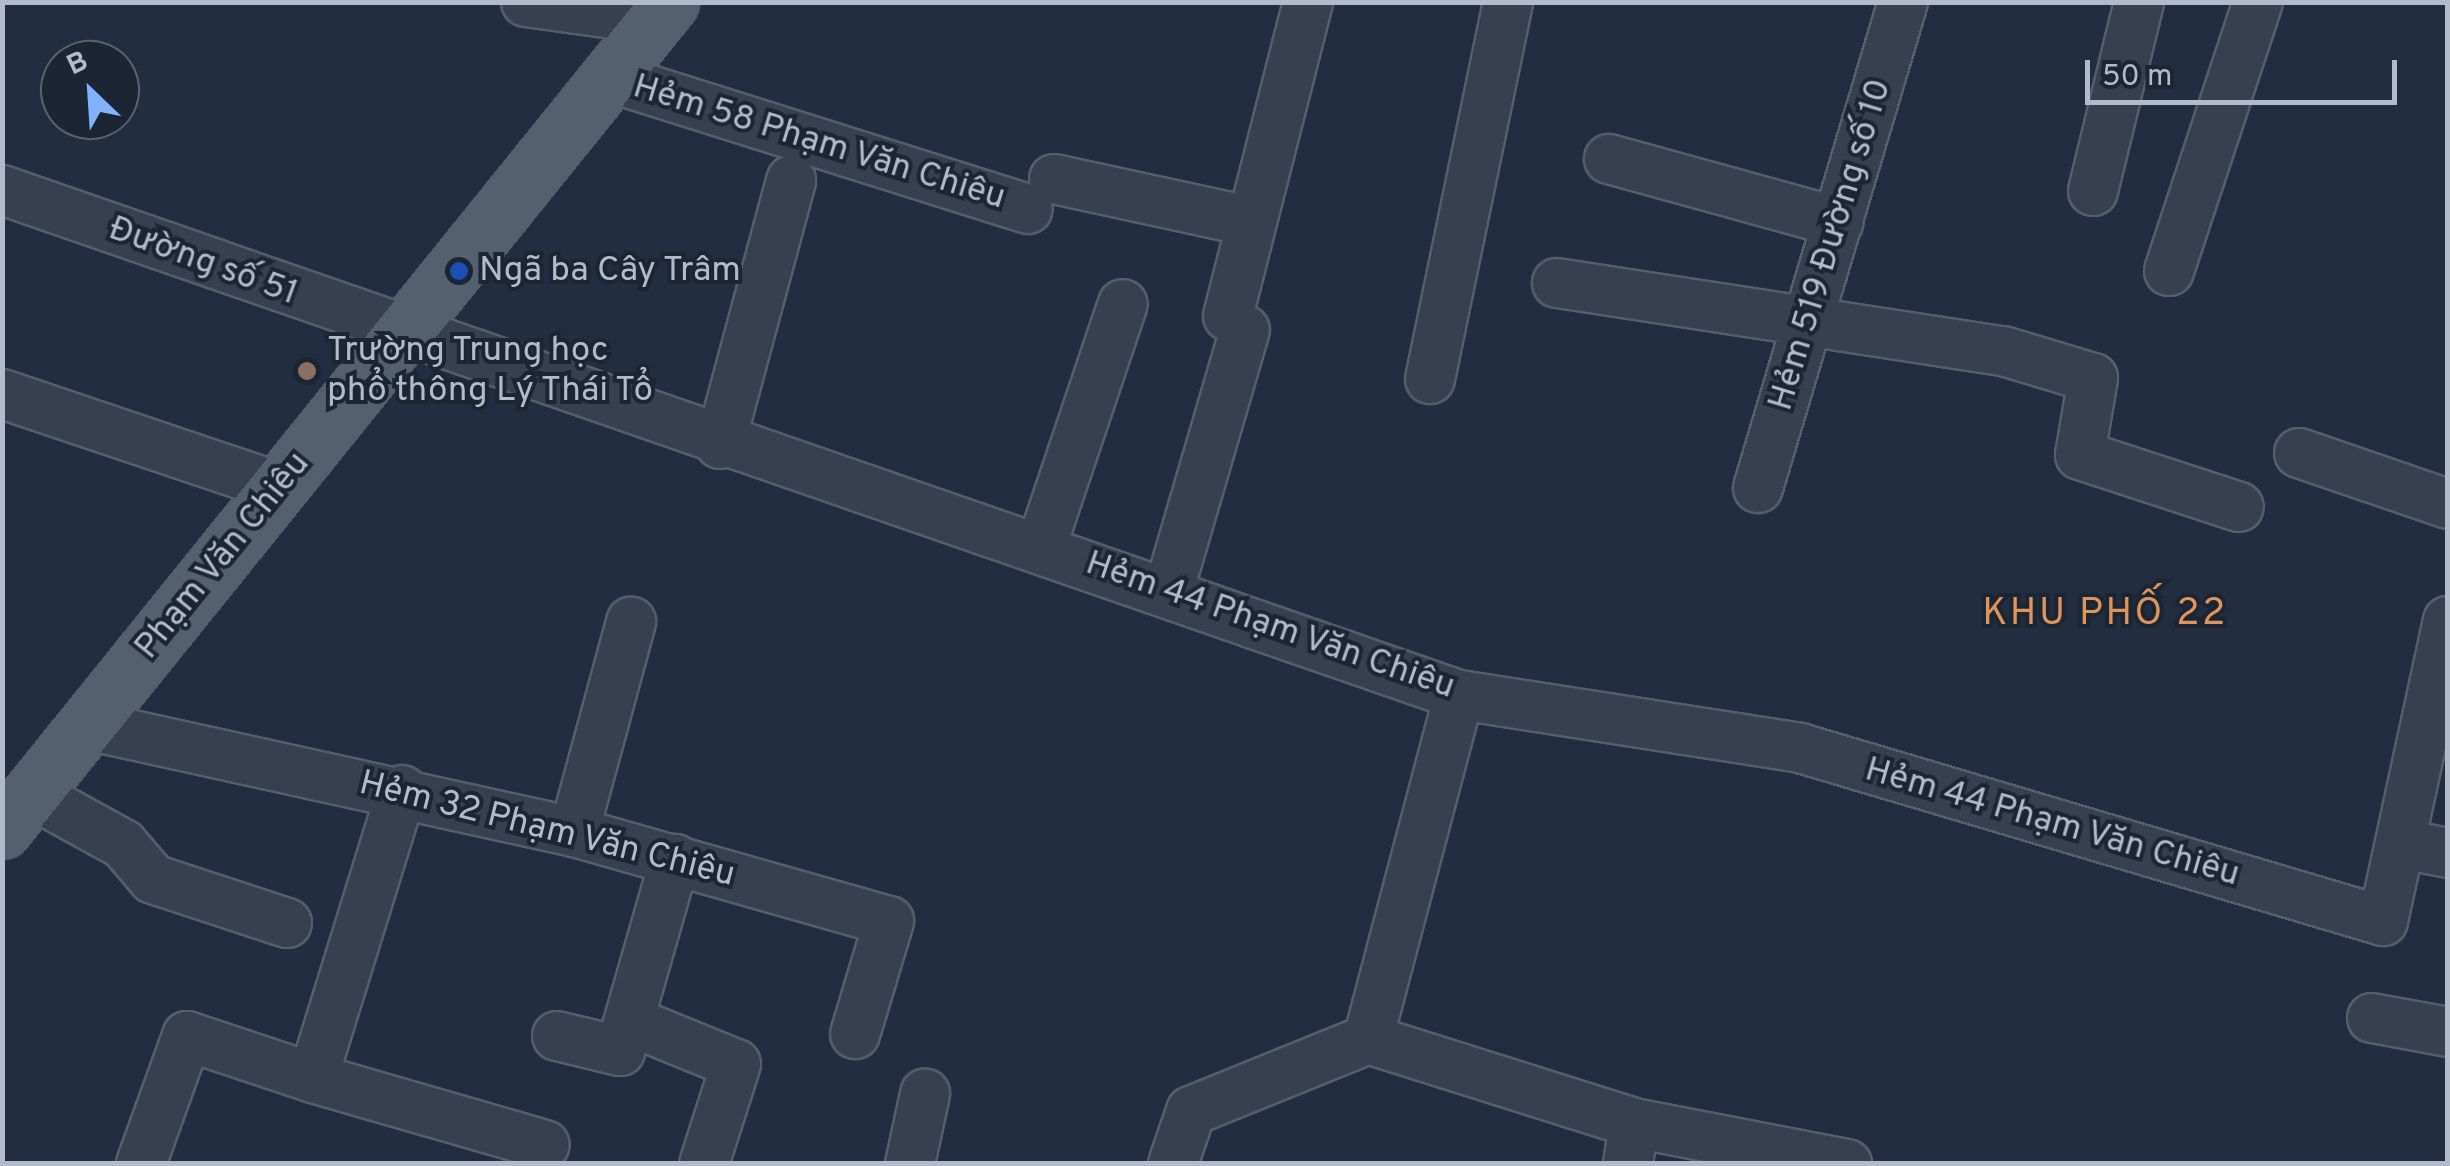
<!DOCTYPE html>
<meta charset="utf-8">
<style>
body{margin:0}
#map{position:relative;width:2450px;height:1166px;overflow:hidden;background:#222e40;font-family:Overpass,sans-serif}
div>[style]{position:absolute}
.roads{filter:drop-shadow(2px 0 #545e6d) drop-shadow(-2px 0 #545e6d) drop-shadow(0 2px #545e6d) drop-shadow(0 -2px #545e6d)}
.minor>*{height:48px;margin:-24px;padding:0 24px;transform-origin:24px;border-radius:24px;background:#364050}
.major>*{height:55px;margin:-27.5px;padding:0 27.5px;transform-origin:27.5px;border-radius:27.5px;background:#545f70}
.dots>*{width:28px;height:28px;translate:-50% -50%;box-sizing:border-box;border:5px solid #1b2534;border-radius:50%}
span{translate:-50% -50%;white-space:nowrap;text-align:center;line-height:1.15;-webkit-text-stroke:8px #1b2534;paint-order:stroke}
.street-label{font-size:35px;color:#b2bbcb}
.poi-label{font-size:35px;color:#b2bbcb}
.left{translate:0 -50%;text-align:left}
.neighbourhood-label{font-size:38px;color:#df9459;letter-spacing:2.5px}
.frame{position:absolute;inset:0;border:5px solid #b2bbcb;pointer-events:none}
.north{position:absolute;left:40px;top:40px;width:100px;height:100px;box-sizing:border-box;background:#1b2534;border:2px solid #576170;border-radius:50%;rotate:335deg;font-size:28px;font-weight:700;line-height:40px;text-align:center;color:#b2bbcb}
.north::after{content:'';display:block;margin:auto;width:35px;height:45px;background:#82b1ff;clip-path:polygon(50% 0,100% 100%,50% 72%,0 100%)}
.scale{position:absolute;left:2085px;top:60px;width:312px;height:45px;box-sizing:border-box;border:5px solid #b2bbcb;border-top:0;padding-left:12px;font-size:30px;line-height:35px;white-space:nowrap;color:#b2bbcb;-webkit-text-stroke:8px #1b2534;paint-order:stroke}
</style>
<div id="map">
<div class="roads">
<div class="minor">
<div style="left:526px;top:2px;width:131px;rotate:7.9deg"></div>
<div style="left:609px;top:77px;width:439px;rotate:17.5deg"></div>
<div style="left:1609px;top:159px;width:238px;rotate:15.4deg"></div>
<div style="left:1054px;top:179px;width:199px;rotate:12.2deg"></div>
<div style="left:2px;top:190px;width:1542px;rotate:19.12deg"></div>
<div style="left:1459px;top:695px;width:345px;rotate:8.8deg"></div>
<div style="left:1800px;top:748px;width:608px;rotate:16.53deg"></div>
<div style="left:2383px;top:921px;width:307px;rotate:-77.8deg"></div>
<div style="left:2093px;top:191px;width:195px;rotate:-76.3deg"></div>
<div style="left:2169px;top:271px;width:283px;rotate:-71.7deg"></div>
<div style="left:1557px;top:283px;width:451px;rotate:8.7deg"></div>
<div style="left:2003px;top:351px;width:94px;rotate:16.7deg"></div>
<div style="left:2093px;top:378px;width:78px;rotate:99.6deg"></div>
<div style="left:2080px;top:455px;width:167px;rotate:18.1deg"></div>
<div style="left:1228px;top:316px;width:324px;rotate:-75.7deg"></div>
<div style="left:1430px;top:379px;width:385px;rotate:-78.3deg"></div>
<div style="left:2px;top:394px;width:291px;rotate:18.6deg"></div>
<div style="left:720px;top:444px;width:273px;rotate:-74.9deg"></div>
<div style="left:2299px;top:453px;width:157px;rotate:18.9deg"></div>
<div style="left:1758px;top:488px;width:507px;rotate:-73.39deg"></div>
<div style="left:1042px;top:544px;width:253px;rotate:-71.4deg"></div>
<div style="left:1168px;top:593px;width:274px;rotate:-73.7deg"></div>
<div style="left:1459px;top:695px;width:356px;rotate:104.8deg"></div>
<div style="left:1368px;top:1039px;width:279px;rotate:17.5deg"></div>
<div style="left:1634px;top:1123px;width:217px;rotate:10.9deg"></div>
<div style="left:87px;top:725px;width:499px;rotate:12.4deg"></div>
<div style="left:574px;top:832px;width:327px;rotate:15.8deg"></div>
<div style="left:889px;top:921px;width:118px;rotate:106.7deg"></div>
<div style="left:402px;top:790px;width:301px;rotate:107.2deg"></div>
<div style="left:313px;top:1078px;width:241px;rotate:16.1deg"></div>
<div style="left:32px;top:794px;width:104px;rotate:28.8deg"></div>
<div style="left:123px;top:844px;width:46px;rotate:49.4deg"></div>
<div style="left:153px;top:879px;width:141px;rotate:18.2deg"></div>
<div style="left:574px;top:832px;width:218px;rotate:-74.8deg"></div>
<div style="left:2402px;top:844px;width:47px;rotate:11.1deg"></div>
<div style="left:2372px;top:1018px;width:77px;rotate:10.4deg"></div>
<div style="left:630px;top:1021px;width:114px;rotate:22.1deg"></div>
<div style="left:736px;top:1064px;width:105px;rotate:107.7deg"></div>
<div style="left:557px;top:1036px;width:65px;rotate:13.4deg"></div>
<div style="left:620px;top:1051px;width:200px;rotate:-74deg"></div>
<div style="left:141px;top:1164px;width:136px;rotate:-70.2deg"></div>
<div style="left:187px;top:1036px;width:133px;rotate:18.4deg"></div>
<div style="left:910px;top:1164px;width:72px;rotate:-77.9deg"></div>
<div style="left:1173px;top:1164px;width:56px;rotate:-71.2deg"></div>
<div style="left:1191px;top:1111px;width:191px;rotate:-22.1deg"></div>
<div style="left:1628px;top:1164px;width:41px;rotate:-81.7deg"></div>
</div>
<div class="major">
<div style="left:2px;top:830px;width:1064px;rotate:-51.1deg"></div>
</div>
</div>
<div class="dots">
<div style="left:459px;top:271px;background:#1a4fb4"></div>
<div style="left:307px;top:371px;background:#8d6e63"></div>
</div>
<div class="street-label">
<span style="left:819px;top:143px;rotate:17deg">Hẻm 58 Phạm Văn Chiêu</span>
<span style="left:1831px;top:245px;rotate:-73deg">Hẻm 519 Đường số 10</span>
<span style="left:203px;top:262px;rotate:20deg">Đường số 51</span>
<span style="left:223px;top:556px;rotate:-51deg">Phạm Văn Chiêu</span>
<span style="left:1270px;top:626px;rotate:19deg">Hẻm 44 Phạm Văn Chiêu</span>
<span style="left:2052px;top:823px;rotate:16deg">Hẻm 44 Phạm Văn Chiêu</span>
<span style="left:547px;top:830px;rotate:14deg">Hẻm 32 Phạm Văn Chiêu</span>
</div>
<div class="poi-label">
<span class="left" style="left:479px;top:271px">Ngã ba Cây Trâm</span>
<span class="left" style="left:327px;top:371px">Trường Trung học<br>phổ thông Lý Thái Tổ</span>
</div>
<div class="neighbourhood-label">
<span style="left:2105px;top:615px">KHU PHỐ 22</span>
</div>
<div class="frame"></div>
<div class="north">B</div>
<div class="scale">50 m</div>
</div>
